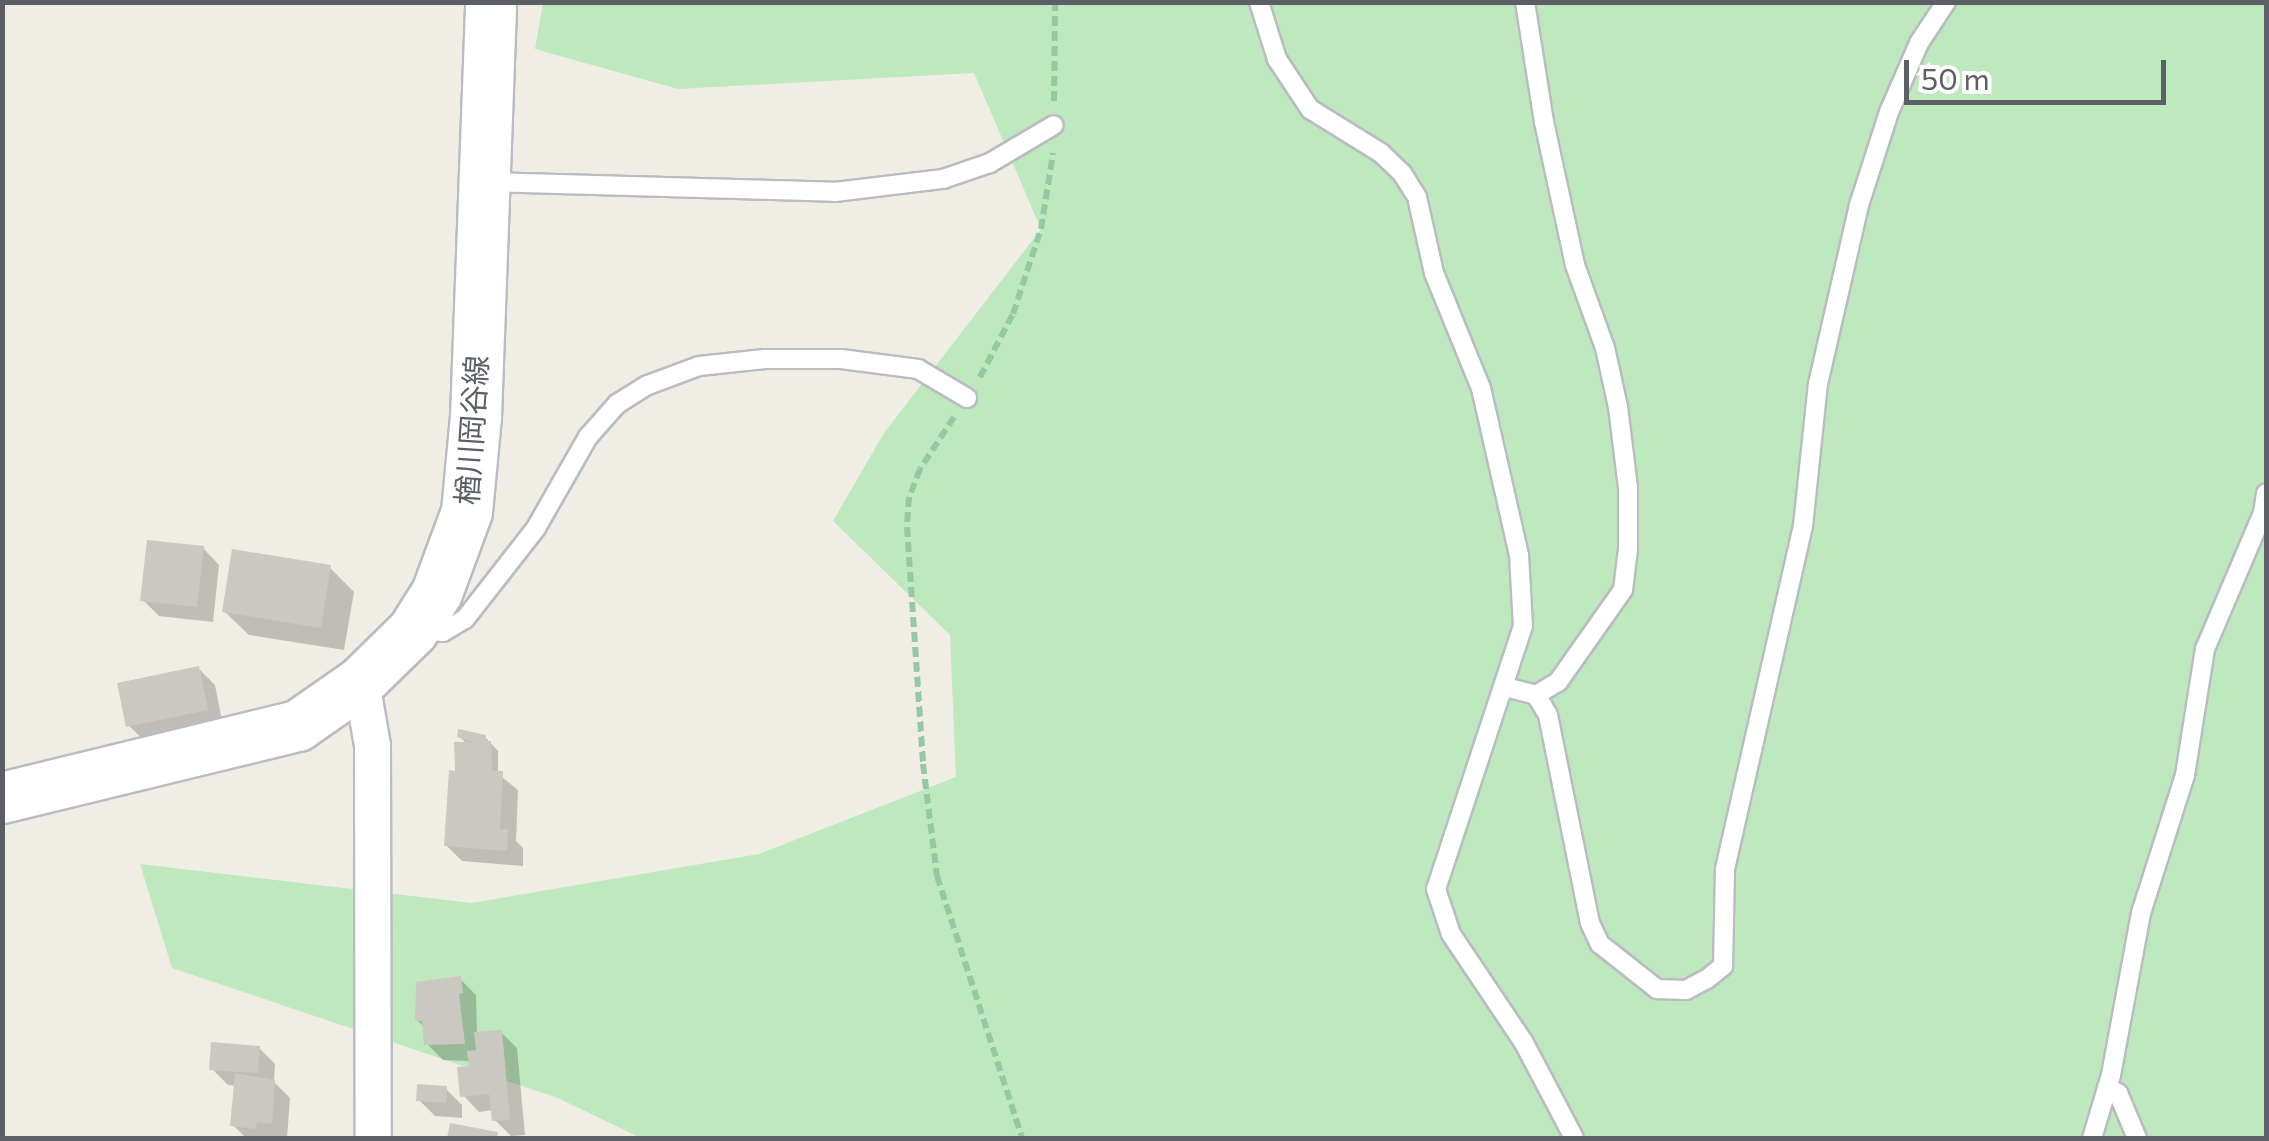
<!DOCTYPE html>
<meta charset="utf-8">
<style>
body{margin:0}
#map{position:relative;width:2269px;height:1141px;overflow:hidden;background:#f0ede4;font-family:Commissioner,"Noto Sans JP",sans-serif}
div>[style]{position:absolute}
.green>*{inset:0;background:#bee9be}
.shadow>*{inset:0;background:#0003}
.building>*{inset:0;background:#cbc8c1}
.path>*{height:6px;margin-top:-3px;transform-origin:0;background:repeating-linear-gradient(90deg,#95c9a4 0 10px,transparent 0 15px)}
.roads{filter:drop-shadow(2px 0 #b9bcc1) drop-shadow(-2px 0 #b9bcc1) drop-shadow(0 2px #b9bcc1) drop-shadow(0 -2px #b9bcc1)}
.lane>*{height:18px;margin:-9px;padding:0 9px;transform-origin:9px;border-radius:9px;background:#fff}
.street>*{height:35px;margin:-17.5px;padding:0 17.5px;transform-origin:17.5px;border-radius:17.5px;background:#fff}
.secondary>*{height:50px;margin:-25px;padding:0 25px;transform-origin:25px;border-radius:25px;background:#fff}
span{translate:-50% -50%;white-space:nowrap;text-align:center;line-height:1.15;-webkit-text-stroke:8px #fff;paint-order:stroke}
.street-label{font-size:30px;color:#5c6066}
.frame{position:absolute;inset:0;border:5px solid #5c6066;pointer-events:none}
.scale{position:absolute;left:1904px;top:60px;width:262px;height:45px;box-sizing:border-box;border:5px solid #5c6066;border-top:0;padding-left:12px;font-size:30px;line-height:35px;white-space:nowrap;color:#5c6066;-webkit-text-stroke:8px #fff;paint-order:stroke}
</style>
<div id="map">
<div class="green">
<div style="clip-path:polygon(543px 3px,2266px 3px,2266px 1138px,641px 1138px,558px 1098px,172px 968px,140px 864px,472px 903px,759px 854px,956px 777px,950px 635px,833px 521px,884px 433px,1041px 229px,974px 73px,678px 89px,535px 49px)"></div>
</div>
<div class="shadow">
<div style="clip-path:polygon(203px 548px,219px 565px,213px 622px,159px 616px,143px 600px)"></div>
<div style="clip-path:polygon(330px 568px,354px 592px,344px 650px,249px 635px,224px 611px)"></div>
<div style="clip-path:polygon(199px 669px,215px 685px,223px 726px,145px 741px,128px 725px)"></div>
<div style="clip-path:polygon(460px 737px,485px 737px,498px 751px,498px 774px,518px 790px,516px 841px,523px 848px,523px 866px,462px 861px,446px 845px,467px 744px)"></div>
<div style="clip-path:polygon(460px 979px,476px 995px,477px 1034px,501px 1032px,517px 1048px,525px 1135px,511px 1136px,495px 1120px,493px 1110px,479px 1112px,463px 1095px,471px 1061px,443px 1060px,427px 1044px,425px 1028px,417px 1020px)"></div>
<div style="clip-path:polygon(259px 1048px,275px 1064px,274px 1082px,290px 1098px,287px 1138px,246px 1138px,233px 1125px,236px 1086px,228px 1085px,212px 1069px)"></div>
<div style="clip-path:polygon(446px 1089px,462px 1105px,462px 1118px,435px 1116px,419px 1100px)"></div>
</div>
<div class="building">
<div style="clip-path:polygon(147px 540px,204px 546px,197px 607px,140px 601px)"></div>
<div style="clip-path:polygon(232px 549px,331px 565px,321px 628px,222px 612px)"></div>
<div style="clip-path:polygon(199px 666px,208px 710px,126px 727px,117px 683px)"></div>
<div style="clip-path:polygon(458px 729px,486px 735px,486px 741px,491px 741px,492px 771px,503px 771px,500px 829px,508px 829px,507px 851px,444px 846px,449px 770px,455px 771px,454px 742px,473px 742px,457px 737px)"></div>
<div style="clip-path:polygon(461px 976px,463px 993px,459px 994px,465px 1044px,424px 1045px,422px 1021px,415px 1021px,416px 982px)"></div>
<div style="clip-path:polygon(502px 1030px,510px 1120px,492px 1121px,489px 1094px,460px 1097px,457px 1067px,469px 1066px,467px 1051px,476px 1050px,474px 1032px)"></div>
<div style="clip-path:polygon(211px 1042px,260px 1046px,258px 1073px,209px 1070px)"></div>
<div style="clip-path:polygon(235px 1073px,275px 1080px,272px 1124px,257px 1122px,256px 1129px,230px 1126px)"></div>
<div style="clip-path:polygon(417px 1084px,447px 1086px,446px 1103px,416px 1101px)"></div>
<div style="clip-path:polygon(450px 1123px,498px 1132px,497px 1138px,447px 1138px)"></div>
</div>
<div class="path">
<div style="left:1054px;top:101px;width:99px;rotate:-89.4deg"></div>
<div style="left:980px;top:377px;width:71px;rotate:-62.4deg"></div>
<div style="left:1013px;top:314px;width:89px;rotate:-71.8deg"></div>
<div style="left:1041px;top:229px;width:77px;rotate:-81deg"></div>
<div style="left:954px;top:417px;width:62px;rotate:123.2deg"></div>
<div style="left:920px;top:469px;width:30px;rotate:111deg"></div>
<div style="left:909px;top:497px;width:30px;rotate:94deg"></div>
<div style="left:907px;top:527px;width:238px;rotate:86.1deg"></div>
<div style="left:923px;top:764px;width:113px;rotate:82.9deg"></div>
<div style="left:937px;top:876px;width:275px;rotate:72deg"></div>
</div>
<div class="roads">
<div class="lane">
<div style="left:1259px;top:2px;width:60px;rotate:72.5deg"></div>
<div style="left:1277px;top:59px;width:60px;rotate:56.6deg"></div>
<div style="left:1310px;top:109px;width:84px;rotate:31.8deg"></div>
<div style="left:1381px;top:153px;width:29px;rotate:44deg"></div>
<div style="left:1402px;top:173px;width:28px;rotate:58deg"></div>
<div style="left:1417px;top:197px;width:78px;rotate:77.4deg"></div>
<div style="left:1434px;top:273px;width:124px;rotate:67.8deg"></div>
<div style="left:1481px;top:388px;width:171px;rotate:77.2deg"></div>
<div style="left:1519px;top:555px;width:71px;rotate:86.8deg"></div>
<div style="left:1523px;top:626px;width:277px;rotate:108.3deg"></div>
<div style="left:1436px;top:889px;width:47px;rotate:71.6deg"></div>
<div style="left:1451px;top:934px;width:131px;rotate:56.2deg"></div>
<div style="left:1524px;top:1043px;width:107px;rotate:62.2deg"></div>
<div style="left:487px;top:182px;width:348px;rotate:1.6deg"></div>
<div style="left:835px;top:192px;width:109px;rotate:-6.9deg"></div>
<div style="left:943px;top:179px;width:50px;rotate:-18.8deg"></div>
<div style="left:990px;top:163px;width:74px;rotate:-30.7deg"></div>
<div style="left:418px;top:631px;width:25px;rotate:2deg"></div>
<div style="left:443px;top:632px;width:26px;rotate:-31deg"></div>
<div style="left:465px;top:619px;width:115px;rotate:-52deg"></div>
<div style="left:536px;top:528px;width:105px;rotate:-60.3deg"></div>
<div style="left:588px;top:437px;width:44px;rotate:-48.7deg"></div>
<div style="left:617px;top:404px;width:36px;rotate:-32deg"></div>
<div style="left:648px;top:385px;width:54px;rotate:-20.4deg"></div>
<div style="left:699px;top:366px;width:66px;rotate:-6.1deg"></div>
<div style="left:765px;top:359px;width:76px"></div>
<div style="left:841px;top:359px;width:78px;rotate:7.4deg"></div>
<div style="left:918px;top:369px;width:57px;rotate:30.6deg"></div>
<div style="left:1505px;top:687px;width:32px;rotate:14deg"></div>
<div style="left:1536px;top:695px;width:26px;rotate:-31deg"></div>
<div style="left:1558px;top:682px;width:113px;rotate:-54.8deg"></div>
<div style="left:1623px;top:590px;width:41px;rotate:-83deg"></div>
<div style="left:1628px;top:549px;width:61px;rotate:-90deg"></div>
<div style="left:1628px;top:488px;width:82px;rotate:-97deg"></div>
<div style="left:1618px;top:407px;width:60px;rotate:-102.4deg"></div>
<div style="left:1605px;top:348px;width:88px;rotate:-109.9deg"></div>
<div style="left:1575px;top:265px;width:146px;rotate:-102.2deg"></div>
<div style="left:1544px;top:122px;width:121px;rotate:-99deg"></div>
<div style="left:1536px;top:695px;width:23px;rotate:59deg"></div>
<div style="left:1548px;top:715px;width:212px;rotate:78.6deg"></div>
<div style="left:1590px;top:923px;width:23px;rotate:65deg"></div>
<div style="left:1600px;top:944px;width:73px;rotate:38.3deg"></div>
<div style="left:1657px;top:989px;width:29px;rotate:2deg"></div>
<div style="left:1686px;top:990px;width:24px;rotate:-28deg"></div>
<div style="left:1707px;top:979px;width:21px;rotate:-39deg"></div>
<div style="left:1723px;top:966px;width:97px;rotate:-88.8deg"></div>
<div style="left:1725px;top:869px;width:352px;rotate:-77.2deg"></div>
<div style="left:1803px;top:526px;width:143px;rotate:-84deg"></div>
<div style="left:1818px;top:384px;width:184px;rotate:-77.1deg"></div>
<div style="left:1859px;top:205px;width:98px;rotate:-72.1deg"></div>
<div style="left:1889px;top:112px;width:75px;rotate:-66.5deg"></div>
<div style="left:1919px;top:43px;width:49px;rotate:-56.6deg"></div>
<div style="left:2107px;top:1087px;width:13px;rotate:29deg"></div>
<div style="left:2118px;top:1093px;width:49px;rotate:67.1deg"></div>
<div style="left:2092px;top:1138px;width:66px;rotate:-73.2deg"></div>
<div style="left:2111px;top:1075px;width:165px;rotate:-79.5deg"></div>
<div style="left:2141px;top:913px;width:145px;rotate:-72.3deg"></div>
<div style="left:2185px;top:775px;width:128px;rotate:-81deg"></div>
<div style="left:2205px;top:649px;width:148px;rotate:-66.9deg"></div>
<div style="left:2263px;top:513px;width:20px;rotate:-81deg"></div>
</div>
<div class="street">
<div style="left:361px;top:682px;width:64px;rotate:80.1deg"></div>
<div style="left:372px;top:745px;width:393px;rotate:89.9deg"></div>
</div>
<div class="secondary">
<div style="left:2px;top:798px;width:305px;rotate:-13.7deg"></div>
<div style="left:298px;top:726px;width:77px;rotate:-34.9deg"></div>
<div style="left:361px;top:682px;width:73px;rotate:-44.4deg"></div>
<div style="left:413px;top:631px;width:45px;rotate:-57.7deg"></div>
<div style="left:437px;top:593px;width:86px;rotate:-69.7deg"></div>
<div style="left:467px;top:512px;width:95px;rotate:-84.6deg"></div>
<div style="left:476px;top:417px;width:415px;rotate:-87.9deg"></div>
</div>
</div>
<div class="street-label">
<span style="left:471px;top:430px;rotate:-86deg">楢川岡谷線</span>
</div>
<div class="frame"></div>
<div class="scale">50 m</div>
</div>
